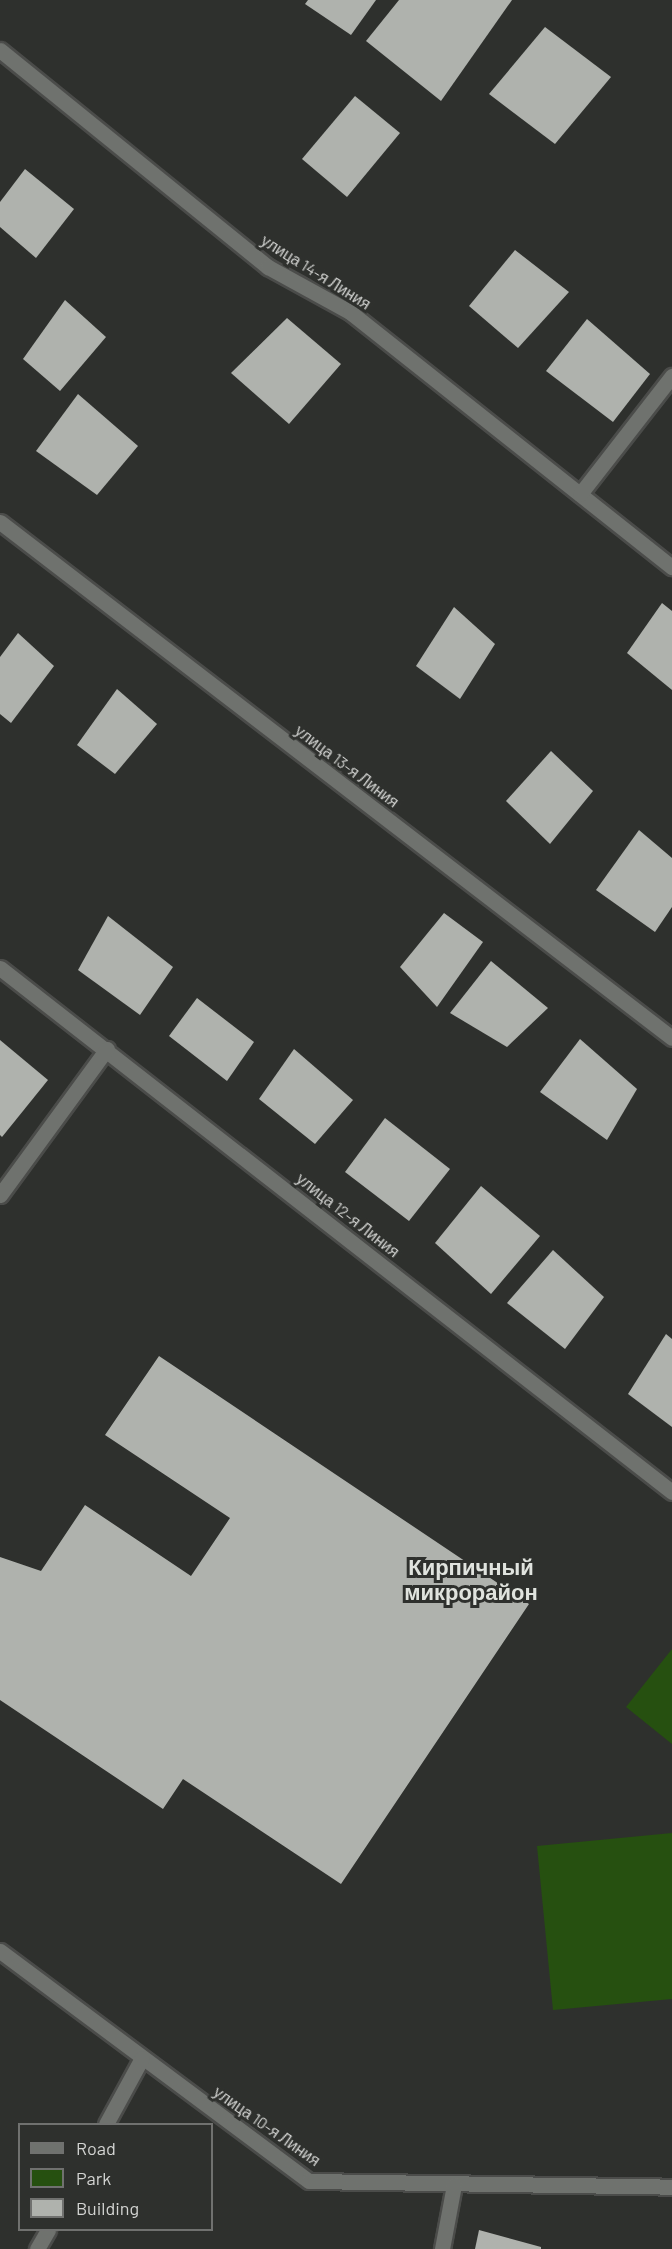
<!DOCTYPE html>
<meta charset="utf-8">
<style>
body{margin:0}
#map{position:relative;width:672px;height:2249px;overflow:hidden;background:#2e302d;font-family:Barlow,sans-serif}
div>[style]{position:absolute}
.green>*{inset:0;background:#265010}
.building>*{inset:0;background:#afb2ad}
.roads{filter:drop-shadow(2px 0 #4b4c4a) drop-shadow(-2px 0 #4b4c4a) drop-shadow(0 2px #4b4c4a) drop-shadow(0 -2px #4b4c4a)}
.minor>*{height:15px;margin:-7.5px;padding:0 7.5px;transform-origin:7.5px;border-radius:7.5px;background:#6f726e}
span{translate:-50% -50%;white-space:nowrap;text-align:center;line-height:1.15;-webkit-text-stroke:6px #2e302d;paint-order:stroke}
.street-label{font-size:16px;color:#d2d3d1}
.district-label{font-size:22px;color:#e0e3de;font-weight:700}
.legend{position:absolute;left:18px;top:2123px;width:195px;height:108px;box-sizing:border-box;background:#2e302d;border:2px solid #70716f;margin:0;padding:8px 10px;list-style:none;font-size:18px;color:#d2d3d1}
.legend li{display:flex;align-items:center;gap:12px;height:30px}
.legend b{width:30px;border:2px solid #70716f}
</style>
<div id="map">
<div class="green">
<div style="clip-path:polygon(672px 1649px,672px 1744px,626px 1707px)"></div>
<div style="clip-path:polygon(672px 1833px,672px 1999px,553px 2010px,537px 1846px)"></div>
</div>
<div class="building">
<div style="clip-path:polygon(308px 0,376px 0,351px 35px,305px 4px)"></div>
<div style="clip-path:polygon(399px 0,512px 0,441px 101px,366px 41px)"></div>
<div style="clip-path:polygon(545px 27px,611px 77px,555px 144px,489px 94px)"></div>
<div style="clip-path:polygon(355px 96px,400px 133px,347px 197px,302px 159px)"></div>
<div style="clip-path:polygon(25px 169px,74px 209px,36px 258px,0 227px,0 202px)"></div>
<div style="clip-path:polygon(515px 250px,569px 292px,518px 348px,469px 306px)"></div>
<div style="clip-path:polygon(65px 300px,106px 337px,60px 391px,23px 359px)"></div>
<div style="clip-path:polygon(287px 318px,341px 364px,289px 424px,231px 373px)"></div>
<div style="clip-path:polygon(587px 319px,650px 374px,613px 422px,546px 371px)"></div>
<div style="clip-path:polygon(78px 394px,138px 446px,97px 495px,36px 451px)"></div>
<div style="clip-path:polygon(662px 603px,672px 611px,672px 690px,627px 653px)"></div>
<div style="clip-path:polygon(454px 607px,495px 644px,460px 699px,416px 666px)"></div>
<div style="clip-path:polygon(18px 633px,54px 666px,11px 723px,0 714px,0 657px)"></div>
<div style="clip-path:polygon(117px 689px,157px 724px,115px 774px,77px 745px)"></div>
<div style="clip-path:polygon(551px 751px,593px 791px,550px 844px,506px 801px)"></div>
<div style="clip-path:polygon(639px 830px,672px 858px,672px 907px,655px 932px,596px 890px)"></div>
<div style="clip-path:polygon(444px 913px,483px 942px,437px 1007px,400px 967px)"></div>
<div style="clip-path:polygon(108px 916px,173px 967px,140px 1015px,78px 970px)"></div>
<div style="clip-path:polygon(491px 961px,548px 1008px,507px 1047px,450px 1013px)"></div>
<div style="clip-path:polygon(197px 998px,254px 1042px,227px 1081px,169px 1036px)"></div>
<div style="clip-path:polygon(580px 1039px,637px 1089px,607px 1140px,540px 1092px)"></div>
<div style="clip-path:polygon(0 1040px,48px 1080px,2px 1137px,0 1135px)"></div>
<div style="clip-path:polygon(294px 1049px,353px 1100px,315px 1144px,259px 1099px)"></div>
<div style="clip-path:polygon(385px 1118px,450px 1169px,409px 1221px,345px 1172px)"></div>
<div style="clip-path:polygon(481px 1186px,540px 1236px,491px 1294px,435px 1243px)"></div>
<div style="clip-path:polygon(553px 1250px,604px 1297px,565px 1349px,507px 1303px)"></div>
<div style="clip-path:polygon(666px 1334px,672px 1339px,672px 1427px,628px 1394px)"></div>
<div style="clip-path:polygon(159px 1356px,529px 1604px,341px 1884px,183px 1779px,163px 1809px,0 1700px,0 1557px,41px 1571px,85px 1505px,191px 1576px,230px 1518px,105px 1435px)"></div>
<div style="clip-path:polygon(479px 2230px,541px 2247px,541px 2249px,475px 2249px)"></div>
</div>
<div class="roads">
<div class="minor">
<div style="left:0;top:50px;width:345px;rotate:39deg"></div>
<div style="left:268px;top:267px;width:94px;rotate:28.8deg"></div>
<div style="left:350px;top:312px;width:411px;rotate:38.4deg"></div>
<div style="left:580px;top:494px;width:150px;rotate:-52.1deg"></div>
<div style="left:0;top:522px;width:847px;rotate:37.52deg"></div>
<div style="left:0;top:968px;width:852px;rotate:37.95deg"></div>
<div style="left:0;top:1195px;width:181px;rotate:-53.8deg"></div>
<div style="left:0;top:1951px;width:385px;rotate:36.7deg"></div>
<div style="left:309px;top:2181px;width:363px;rotate:0.9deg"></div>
<div style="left:106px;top:2124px;width:75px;rotate:-61.4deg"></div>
<div style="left:37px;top:2249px;width:22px;rotate:-60deg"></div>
<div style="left:442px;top:2249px;width:65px;rotate:-79.4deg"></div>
</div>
</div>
<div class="street-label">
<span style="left:316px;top:272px;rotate:32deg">улица 14-я Линия</span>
<span style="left:347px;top:766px;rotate:37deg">улица 13-я Линия</span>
<span style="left:348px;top:1215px;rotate:38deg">улица 12-я Линия</span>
<span style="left:267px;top:2126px;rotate:35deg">улица 10-я Линия</span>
</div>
<div class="district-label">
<span style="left:471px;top:1579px">Кирпичный<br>микрорайон</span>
</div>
<ul class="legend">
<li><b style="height:8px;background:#6f726e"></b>Road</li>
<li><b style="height:16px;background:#265010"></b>Park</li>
<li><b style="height:16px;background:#afb2ad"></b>Building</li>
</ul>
</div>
